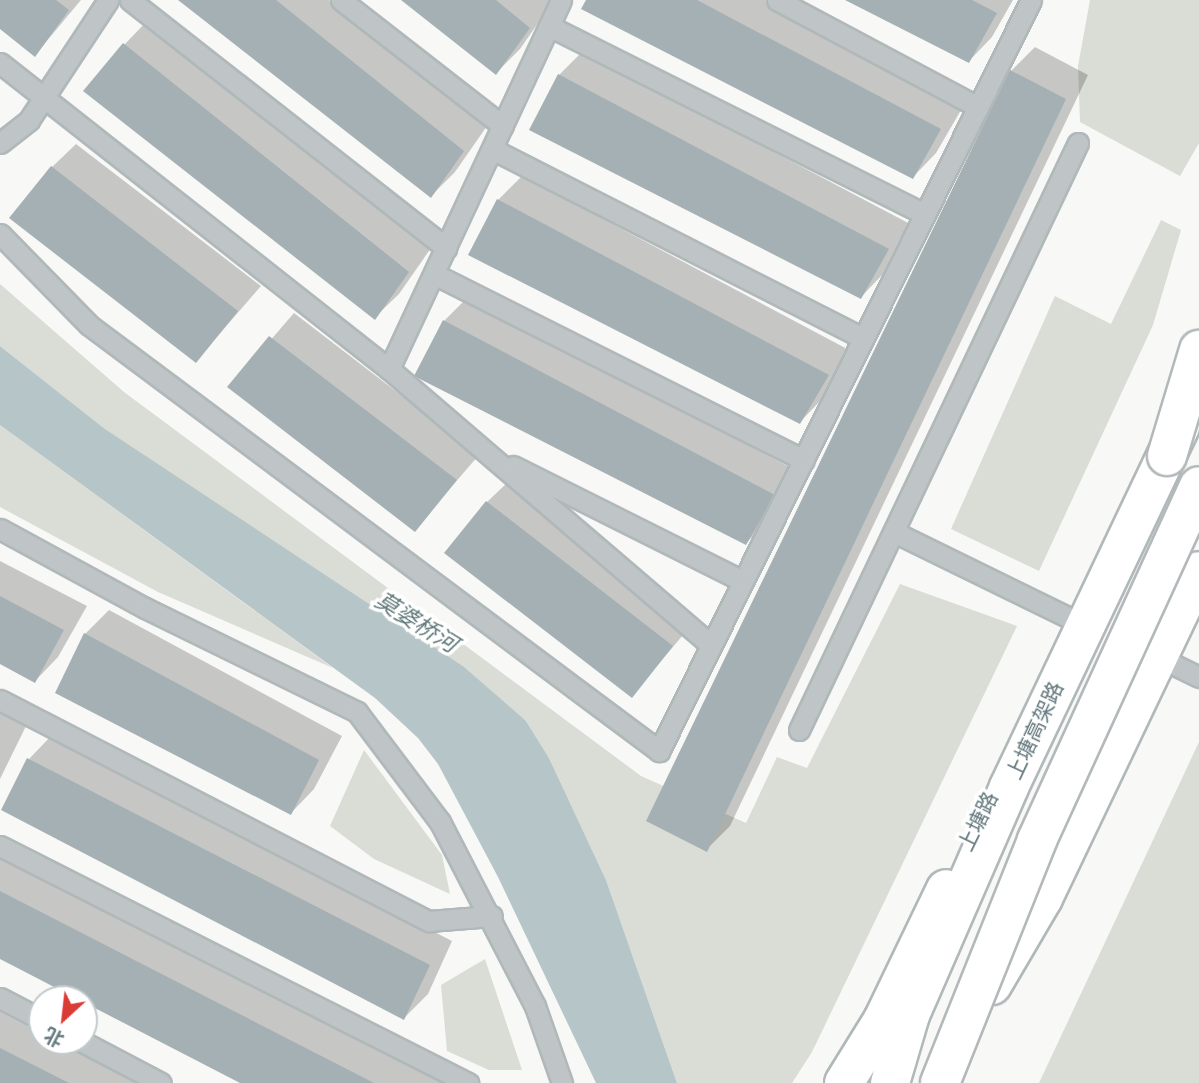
<!DOCTYPE html>
<meta charset="utf-8">
<style>
body{margin:0}
#map{position:relative;width:1199px;height:1083px;overflow:hidden;background:#f8f8f6;font-family:"Varela Round","Noto Sans SC",sans-serif}
div>[style]{position:absolute}
.green>*{inset:0;background:#d9ddd5}
.water>*{inset:0;background:#b6c5c7}
.shadow>*{inset:0;background:#0003}
.building>*{inset:0;background:#a4b0b3}
.roads{filter:drop-shadow(2px 0 #b0b8ba) drop-shadow(-2px 0 #b0b8ba) drop-shadow(0 2px #b0b8ba) drop-shadow(0 -2px #b0b8ba)}
.service>*{height:19px;margin:-9.5px;padding:0 9.5px;transform-origin:9.5px;border-radius:9.5px;background:#bfc5c7}
.secondary>*{height:38px;margin:-19px;padding:0 19px;transform-origin:19px;border-radius:19px;background:#fff}
.trunk>*{height:38px;margin:-19px;padding:0 19px;transform-origin:19px;border-radius:19px;background:#fff}
.bridges{filter:drop-shadow(2px 0 #b3b8ba) drop-shadow(-2px 0 #b3b8ba) drop-shadow(0 2px #b3b8ba) drop-shadow(0 -2px #b3b8ba)}
.trunk-bridge>*{height:38px;margin:-19px;padding:0 19px;transform-origin:19px;border-radius:19px;background:#fff}
span{translate:-50% -50%;white-space:nowrap;text-align:center;line-height:1.15;-webkit-text-stroke:7px #fff;paint-order:stroke}
.street-label{font-size:21px;color:#65797f}
.water-label{font-size:23px;color:#60787a;font-style:italic}
.north{position:absolute;left:28px;top:985px;width:70px;height:70px;box-sizing:border-box;background:#fff;border:2px solid #c1c9cc;border-radius:50%;rotate:207deg;font-size:19px;font-weight:700;line-height:28px;text-align:center;color:#65797f}
.north::after{content:'';display:block;margin:auto;width:24px;height:32px;background:#da3b34;clip-path:polygon(50% 0,100% 100%,50% 72%,0 100%)}
</style>
<div id="map">
<div class="green">
<div style="clip-path:polygon(1090px 0,1199px 0,1199px 143px,1180px 176px,1080px 122px,1078px 66px)"></div>
<div style="clip-path:polygon(1161px 220px,1181px 230px,1153px 325px,1039px 571px,951px 529px,1055px 296px,1111px 324px)"></div>
<div style="clip-path:polygon(0 284px,124px 392px,641px 776px,746px 823px,777px 757px,807px 768px,900px 584px,1017px 626px,812px 1052px,792px 1083px,677px 1083px,606px 880px,549px 758px,526px 721px,105px 429px,0 346px)"></div>
<div style="clip-path:polygon(0 425px,333px 668px,158px 592px,0 507px)"></div>
<div style="clip-path:polygon(1199px 742px,1199px 1083px,1039px 1083px)"></div>
<div style="clip-path:polygon(364px 750px,442px 855px,450px 894px,374px 859px,330px 826px)"></div>
<div style="clip-path:polygon(485px 959px,522px 1070px,489px 1070px,447px 1051px,441px 985px)"></div>
</div>
<div class="water">
<div style="clip-path:polygon(0 346px,105px 429px,464px 667px,526px 721px,549px 758px,606px 880px,677px 1083px,596px 1083px,498px 877px,438px 764px,418px 738px,375px 698px,0 425px)"></div>
</div>
<div class="shadow">
<div style="clip-path:polygon(0 0,81px 0,35px 55px,0 27px)"></div>
<div style="clip-path:polygon(181px 0,329px 0,487px 126px,455px 172px,431px 196px)"></div>
<div style="clip-path:polygon(404px 0,548px 0,552px 3px,520px 49px,496px 73px)"></div>
<div style="clip-path:polygon(587px 0,765px 0,964px 105px,936px 153px,913px 177px)"></div>
<div style="clip-path:polygon(849px 0,1013px 0,992px 37px,969px 61px)"></div>
<div style="clip-path:polygon(147px 21px,431px 248px,399px 294px,375px 317px,124px 45px)"></div>
<div style="clip-path:polygon(1035px 47px,1088px 75px,730px 826px,706px 850px,1011px 71px)"></div>
<div style="clip-path:polygon(583px 51px,912px 225px,884px 273px,861px 297px,559px 75px)"></div>
<div style="clip-path:polygon(76px 144px,261px 286px,196px 361px,52px 167px)"></div>
<div style="clip-path:polygon(522px 176px,851px 351px,823px 398px,800px 422px,498px 200px)"></div>
<div style="clip-path:polygon(468px 297px,797px 471px,770px 519px,746px 543px,444px 321px)"></div>
<div style="clip-path:polygon(294px 313px,479px 455px,414px 530px,230px 387px)"></div>
<div style="clip-path:polygon(511px 479px,695px 621px,632px 695px,487px 502px)"></div>
<div style="clip-path:polygon(0 561px,87px 606px,58px 657px,35px 681px,0 662px)"></div>
<div style="clip-path:polygon(109px 610px,342px 736px,314px 789px,291px 813px,85px 634px)"></div>
<div style="clip-path:polygon(0 710px,27px 724px,0 779px)"></div>
<div style="clip-path:polygon(52px 735px,452px 941px,428px 994px,404px 1018px,29px 759px)"></div>
<div style="clip-path:polygon(0 855px,443px 1083px,244px 1083px,0 957px)"></div>
<div style="clip-path:polygon(0 1012px,42px 1034px,42px 1041px,56px 1041px,138px 1083px,0 1083px)"></div>
</div>
<div class="building">
<div style="clip-path:polygon(0 0,56px 0,69px 10px,35px 57px,0 29px)"></div>
<div style="clip-path:polygon(178px 0,276px 0,464px 151px,431px 198px)"></div>
<div style="clip-path:polygon(401px 0,496px 0,530px 28px,496px 75px)"></div>
<div style="clip-path:polygon(586px 0,697px 0,941px 129px,913px 179px,581px 9px)"></div>
<div style="clip-path:polygon(845px 0,972px 0,997px 13px,969px 63px)"></div>
<div style="clip-path:polygon(123px 43px,409px 272px,375px 320px,83px 91px)"></div>
<div style="clip-path:polygon(1010px 70px,1066px 99px,707px 852px,646px 821px)"></div>
<div style="clip-path:polygon(558px 74px,889px 249px,861px 299px,529px 130px)"></div>
<div style="clip-path:polygon(51px 166px,238px 311px,196px 363px,9px 218px)"></div>
<div style="clip-path:polygon(497px 199px,829px 375px,800px 424px,468px 255px)"></div>
<div style="clip-path:polygon(443px 320px,775px 495px,746px 545px,414px 376px)"></div>
<div style="clip-path:polygon(269px 336px,457px 480px,415px 532px,227px 387px)"></div>
<div style="clip-path:polygon(486px 501px,673px 646px,632px 698px,444px 553px)"></div>
<div style="clip-path:polygon(0 596px,64px 630px,35px 683px,0 664px)"></div>
<div style="clip-path:polygon(84px 633px,319px 760px,291px 815px,55px 693px)"></div>
<div style="clip-path:polygon(27px 758px,430px 965px,404px 1020px,1px 810px)"></div>
<div style="clip-path:polygon(0 891px,374px 1083px,240px 1083px,0 959px)"></div>
<div style="clip-path:polygon(0 1048px,69px 1083px,0 1083px)"></div>
</div>
<div class="roads">
<div class="service">
<div style="left:130px;top:0;width:402px;rotate:38.1deg"></div>
<div style="left:341px;top:0;width:205px;rotate:37.9deg"></div>
<div style="left:777px;top:0;width:228px;rotate:28deg"></div>
<div style="left:549px;top:26px;width:420px;rotate:26.6deg"></div>
<div style="left:0;top:63px;width:495px;rotate:38.2deg"></div>
<div style="left:389px;top:369px;width:424px;rotate:40.6deg"></div>
<div style="left:0;top:143px;width:37px;rotate:-38deg"></div>
<div style="left:29px;top:120px;width:144px;rotate:-56.6deg"></div>
<div style="left:492px;top:149px;width:416px;rotate:27deg"></div>
<div style="left:0;top:234px;width:127px;rotate:45.6deg"></div>
<div style="left:89px;top:325px;width:712px;rotate:36.77deg"></div>
<div style="left:659px;top:751px;width:838px;rotate:-63.65deg"></div>
<div style="left:434px;top:274px;width:414px;rotate:26.7deg"></div>
<div style="left:389px;top:369px;width:407px;rotate:-65deg"></div>
<div style="left:513px;top:466px;width:257px;rotate:26.6deg"></div>
<div style="left:0;top:529px;width:165px;rotate:28.6deg"></div>
<div style="left:145px;top:608px;width:236px;rotate:26.1deg"></div>
<div style="left:357px;top:712px;width:138px;rotate:53deg"></div>
<div style="left:440px;top:822px;width:207px;rotate:62.7deg"></div>
<div style="left:535px;top:1006px;width:82px;rotate:70.7deg"></div>
<div style="left:894px;top:532px;width:203px;rotate:26.1deg"></div>
<div style="left:1158px;top:657px;width:46px;rotate:26deg"></div>
<div style="left:0;top:700px;width:483px;rotate:27.3deg"></div>
<div style="left:429px;top:921px;width:63px;rotate:-4.5deg"></div>
<div style="left:799px;top:730px;width:650px;rotate:-64.58deg"></div>
<div style="left:0;top:846px;width:525px;rotate:26.86deg"></div>
<div style="left:0;top:998px;width:47px;rotate:27.6deg"></div>
<div style="left:81px;top:1041px;width:90px;rotate:27.7deg"></div>
</div>
<div class="secondary">
<div style="left:992px;top:985px;width:101px;rotate:-59.6deg"></div>
<div style="left:1043px;top:898px;width:362px;rotate:-64.5deg"></div>
<div style="left:844px;top:1083px;width:74px;rotate:-58.2deg"></div>
<div style="left:883px;top:1020px;width:145px;rotate:-64.3deg"></div>
</div>
<div class="trunk">
<div style="left:890px;top:1083px;width:71px;rotate:-73.6deg"></div>
<div style="left:910px;top:1015px;width:249px;rotate:-66.5deg"></div>
<div style="left:1009px;top:787px;width:399px;rotate:-64.6deg"></div>
</div>
</div>
<div class="bridges">
<div class="trunk-bridge">
<div style="left:1167px;top:456px;width:111px;rotate:-73.2deg"></div>
<div style="left:940px;top:1083px;width:262px;rotate:-68.2deg"></div>
<div style="left:1037px;top:840px;width:389px;rotate:-65.4deg"></div>
</div>
</div>
<div class="street-label">
<span style="left:1036px;top:731px;rotate:-65deg">上塘高架路</span>
<span style="left:979px;top:822px;rotate:-64deg">上塘路</span>
</div>
<div class="water-label">
<span style="left:416px;top:623px;rotate:32deg">莫婆桥河</span>
</div>
<div class="north">北</div>
</div>
